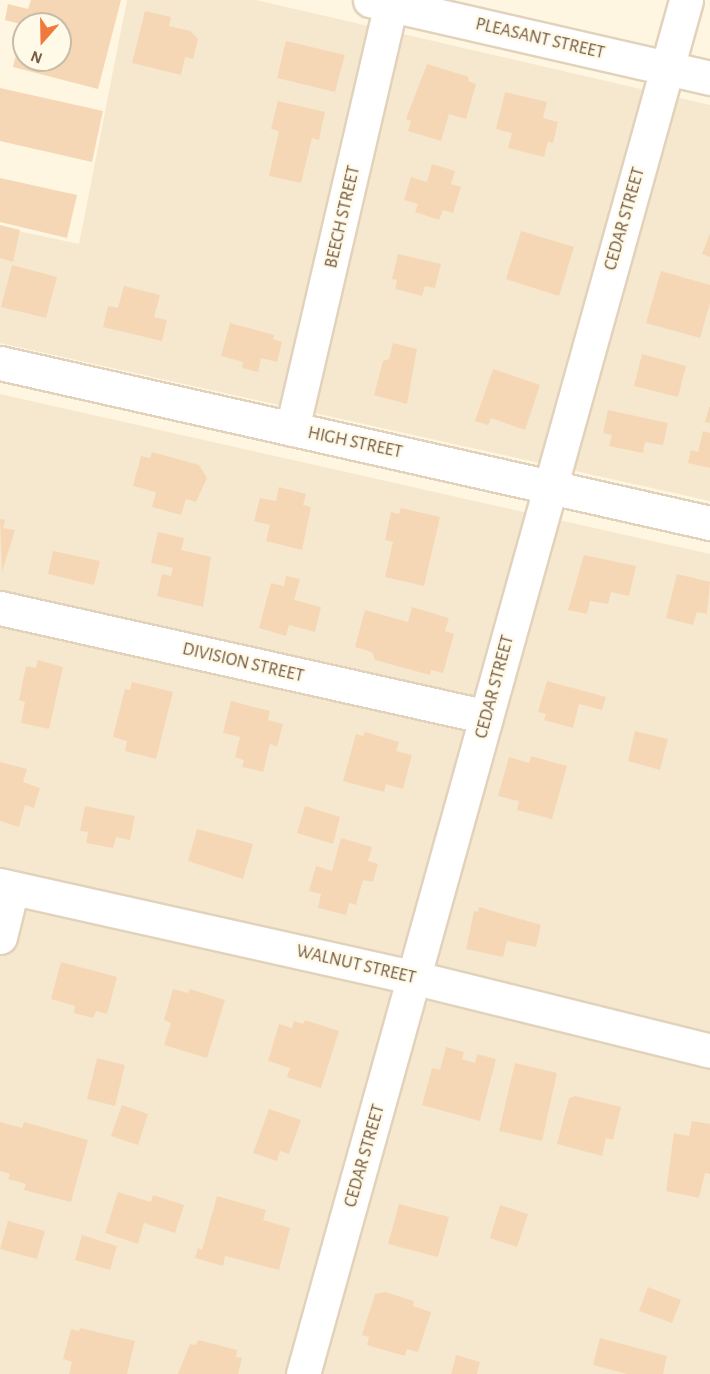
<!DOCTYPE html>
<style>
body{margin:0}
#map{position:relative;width:710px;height:1374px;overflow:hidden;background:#fef6e0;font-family:"Alegreya Sans",sans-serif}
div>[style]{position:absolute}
.residential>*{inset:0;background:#f6e8ce}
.building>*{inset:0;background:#f5d7b6}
.roads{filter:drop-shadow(2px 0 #e2d2bc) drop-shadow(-2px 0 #e2d2bc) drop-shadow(0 2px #e2d2bc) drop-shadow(0 -2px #e2d2bc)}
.minor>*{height:33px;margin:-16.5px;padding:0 16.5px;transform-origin:16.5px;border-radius:16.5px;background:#fff}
span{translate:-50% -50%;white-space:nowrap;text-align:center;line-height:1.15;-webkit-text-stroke:4.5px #fff9e8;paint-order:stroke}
.street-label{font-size:18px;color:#765d46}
.north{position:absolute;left:12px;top:12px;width:60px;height:60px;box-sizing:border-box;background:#fff9e8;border:2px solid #c8bba7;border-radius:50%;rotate:200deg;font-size:16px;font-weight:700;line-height:24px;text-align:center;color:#765d46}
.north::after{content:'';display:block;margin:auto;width:21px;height:27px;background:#f07a3d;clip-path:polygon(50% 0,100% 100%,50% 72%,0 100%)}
</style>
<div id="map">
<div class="residential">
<div style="clip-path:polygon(127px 0,256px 0,710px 105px,710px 501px,0 343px,0 227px,79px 244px)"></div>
<div style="clip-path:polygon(0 394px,710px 554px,710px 1374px,0 1374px)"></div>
</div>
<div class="building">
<div style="clip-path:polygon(31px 0,121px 0,98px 89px,13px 67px,23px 27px,24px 60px,60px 60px,60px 24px,24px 25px,5px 20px,8px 4px,28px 9px)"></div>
<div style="clip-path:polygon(145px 11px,171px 17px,169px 26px,190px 31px,198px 39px,193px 59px,185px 57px,181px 75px,132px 63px)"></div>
<div style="clip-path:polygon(286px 41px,345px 55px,335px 92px,277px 78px)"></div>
<div style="clip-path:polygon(427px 64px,469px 77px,468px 81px,476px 84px,466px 119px,449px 114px,441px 141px,408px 131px,411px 121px,406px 119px)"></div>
<div style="clip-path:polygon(0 88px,103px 111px,92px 162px,0 141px)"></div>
<div style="clip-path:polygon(505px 92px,547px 102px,543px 118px,558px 122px,553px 143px,548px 142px,544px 157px,508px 148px,512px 133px,496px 129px)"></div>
<div style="clip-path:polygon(278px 101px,325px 112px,319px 140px,312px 138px,301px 183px,269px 176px,279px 131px,271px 129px)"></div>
<div style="clip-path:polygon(432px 164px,455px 171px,451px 184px,461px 187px,453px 213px,443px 210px,439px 220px,415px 212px,418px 204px,404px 200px,411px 177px,427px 182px)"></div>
<div style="clip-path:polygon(0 178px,77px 195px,67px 238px,0 222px)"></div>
<div style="clip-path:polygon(0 225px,20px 230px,13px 262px,0 258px)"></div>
<div style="clip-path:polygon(521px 231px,574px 247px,559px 296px,506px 279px)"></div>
<div style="clip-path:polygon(710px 233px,710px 257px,702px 254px)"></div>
<div style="clip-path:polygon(398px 254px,441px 264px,435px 288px,425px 286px,422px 296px,395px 289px,397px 280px,392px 279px)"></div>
<div style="clip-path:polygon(12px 265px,57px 277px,46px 318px,1px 307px)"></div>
<div style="clip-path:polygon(661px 271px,710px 285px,710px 303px,700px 338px,646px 323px)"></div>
<div style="clip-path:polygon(124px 286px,160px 295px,154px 317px,167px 320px,162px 341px,103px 327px,108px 306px,118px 308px)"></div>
<div style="clip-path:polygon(230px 323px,274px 335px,273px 339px,282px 342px,277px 362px,261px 358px,258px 372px,242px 368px,243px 362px,221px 356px)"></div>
<div style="clip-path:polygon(393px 343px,417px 349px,407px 404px,374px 395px,383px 361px,389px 359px)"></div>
<div style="clip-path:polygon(642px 354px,686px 366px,678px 397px,634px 386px)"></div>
<div style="clip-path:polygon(493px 369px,540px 385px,525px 430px,491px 418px,488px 425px,475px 421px)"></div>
<div style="clip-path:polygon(709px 407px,710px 407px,710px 423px,705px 422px)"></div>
<div style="clip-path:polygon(608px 410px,668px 423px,663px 445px,645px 442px,643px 453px,609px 446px,612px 435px,603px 433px)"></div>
<div style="clip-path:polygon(703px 431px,710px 433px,710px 468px,688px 463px,691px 450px,698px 452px)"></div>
<div style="clip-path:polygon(152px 452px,199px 465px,207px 478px,196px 502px,186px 499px,181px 515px,152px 507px,156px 492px,133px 486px,141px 456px,150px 458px)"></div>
<div style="clip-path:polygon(279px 487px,306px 494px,303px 505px,311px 507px,302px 550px,266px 541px,270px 525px,254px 521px,260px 498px,276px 501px)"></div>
<div style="clip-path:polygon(401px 508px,440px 517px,424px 586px,385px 577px,393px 542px,385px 540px,391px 512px,399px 514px)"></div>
<div style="clip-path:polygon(0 519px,5px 520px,3px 528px,15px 530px,2px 572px)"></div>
<div style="clip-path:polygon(158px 532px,184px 538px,181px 550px,211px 557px,203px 607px,157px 596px,162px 574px,171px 576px,173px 568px,151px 563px)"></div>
<div style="clip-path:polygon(53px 551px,100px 561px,94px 585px,48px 574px)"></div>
<div style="clip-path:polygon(584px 555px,636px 566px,629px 596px,611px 592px,608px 604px,590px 601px,587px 614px,568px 610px)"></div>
<div style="clip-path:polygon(677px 574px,710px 582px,707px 614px,697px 612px,693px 625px,666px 618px)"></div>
<div style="clip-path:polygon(286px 576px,300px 579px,294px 600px,321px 607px,315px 632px,289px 625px,286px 636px,259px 628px,271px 583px,284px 586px)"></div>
<div style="clip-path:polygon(412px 607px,449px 618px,445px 631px,454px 634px,443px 673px,431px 670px,430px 675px,375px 660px,372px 652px,355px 647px,365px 610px,408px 622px)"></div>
<div style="clip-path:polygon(38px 660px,63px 667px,49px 729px,21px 723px,25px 702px,19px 700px,26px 666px,36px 668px)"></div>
<div style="clip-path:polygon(547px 681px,606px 697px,602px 710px,579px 704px,573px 728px,544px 720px,546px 714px,538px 712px)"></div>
<div style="clip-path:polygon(132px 682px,173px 692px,156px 759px,125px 751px,127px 741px,113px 737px,125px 689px,130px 690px)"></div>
<div style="clip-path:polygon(231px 701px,270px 711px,268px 720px,283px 724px,277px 747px,270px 744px,263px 772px,242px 767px,244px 760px,235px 757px,240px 737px,223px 733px)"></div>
<div style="clip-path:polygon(635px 731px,668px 739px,660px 770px,628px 761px)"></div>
<div style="clip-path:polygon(365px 732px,399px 742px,396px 751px,412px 755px,403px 789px,386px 784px,384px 792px,343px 781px,356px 734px,363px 736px)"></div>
<div style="clip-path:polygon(531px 756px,567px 766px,552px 819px,517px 810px,519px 801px,498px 796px,509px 757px,529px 763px)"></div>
<div style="clip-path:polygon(0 762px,27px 769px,23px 782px,40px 788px,34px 808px,25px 805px,19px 827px,0 821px)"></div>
<div style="clip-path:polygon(85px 806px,135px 816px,130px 840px,116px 837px,113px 848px,86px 843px,88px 832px,80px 831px)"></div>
<div style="clip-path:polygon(305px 806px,340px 817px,333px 844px,297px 833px)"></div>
<div style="clip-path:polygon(197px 829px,253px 844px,243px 879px,188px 861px)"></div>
<div style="clip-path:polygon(341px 838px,372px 847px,368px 861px,378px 864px,373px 882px,363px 880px,356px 905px,349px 903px,346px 915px,318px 908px,321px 894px,309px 891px,316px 866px,332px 871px)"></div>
<div style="clip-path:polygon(479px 907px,541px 925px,536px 947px,507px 941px,503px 957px,466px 949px,474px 911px,478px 912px)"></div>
<div style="clip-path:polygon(61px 962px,117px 977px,107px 1014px,96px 1011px,93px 1018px,74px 1013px,75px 1006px,51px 999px)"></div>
<div style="clip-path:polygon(173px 989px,188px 993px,190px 989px,225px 1000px,207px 1058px,164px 1045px,171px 1023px,164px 1020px)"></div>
<div style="clip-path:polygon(305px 1020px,339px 1031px,321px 1088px,287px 1077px,290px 1068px,268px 1061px,279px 1024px,292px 1028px,294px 1021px,303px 1024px)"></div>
<div style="clip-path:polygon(446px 1047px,464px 1052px,462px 1059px,475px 1063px,477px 1054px,496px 1059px,480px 1121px,422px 1105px,432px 1068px,440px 1070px)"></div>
<div style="clip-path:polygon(97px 1058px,125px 1065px,115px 1106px,87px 1099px)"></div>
<div style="clip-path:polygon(515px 1063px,557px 1073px,542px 1141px,499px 1131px)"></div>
<div style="clip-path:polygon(575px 1096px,621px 1107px,613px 1140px,606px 1138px,602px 1156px,557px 1144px,569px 1098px)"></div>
<div style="clip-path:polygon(122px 1105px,148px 1114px,138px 1145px,111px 1136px)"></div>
<div style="clip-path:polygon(269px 1109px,301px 1120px,289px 1154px,280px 1151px,277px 1161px,253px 1153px)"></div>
<div style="clip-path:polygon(692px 1121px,710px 1124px,710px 1174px,705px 1173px,699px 1198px,666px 1191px,674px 1133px,689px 1136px)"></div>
<div style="clip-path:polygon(0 1122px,22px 1128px,24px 1122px,88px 1140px,71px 1202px,24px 1190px,26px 1184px,8px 1179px,10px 1174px,0 1171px)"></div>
<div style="clip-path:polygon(118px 1192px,151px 1202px,153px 1195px,184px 1205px,175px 1233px,144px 1223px,138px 1244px,105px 1233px)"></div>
<div style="clip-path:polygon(217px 1196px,266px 1210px,263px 1220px,290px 1228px,279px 1270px,225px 1256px,223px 1266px,195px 1258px,198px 1248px,202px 1250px)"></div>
<div style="clip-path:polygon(399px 1204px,449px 1217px,438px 1257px,388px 1244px)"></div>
<div style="clip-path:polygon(500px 1205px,528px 1214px,517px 1247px,490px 1238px)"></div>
<div style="clip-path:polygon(8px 1221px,45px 1231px,37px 1259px,0 1249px)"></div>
<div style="clip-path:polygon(82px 1235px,117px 1246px,110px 1270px,75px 1260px)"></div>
<div style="clip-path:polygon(648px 1287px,681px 1300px,672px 1323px,639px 1311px)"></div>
<div style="clip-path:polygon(385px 1292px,414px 1301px,413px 1306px,431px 1312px,418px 1352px,407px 1349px,405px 1356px,367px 1345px,369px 1337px,362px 1335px,375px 1294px)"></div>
<div style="clip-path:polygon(80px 1328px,135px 1341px,127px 1374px,69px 1374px,72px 1362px,63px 1359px,71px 1329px,79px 1331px)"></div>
<div style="clip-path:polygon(600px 1338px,667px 1356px,663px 1374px,627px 1374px,593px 1365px)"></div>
<div style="clip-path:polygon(198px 1340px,237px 1350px,236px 1357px,242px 1358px,238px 1374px,178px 1374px,190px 1344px,196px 1345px)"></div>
<div style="clip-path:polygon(456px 1355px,480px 1362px,477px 1374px,451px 1374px)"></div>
</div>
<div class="roads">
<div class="minor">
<div style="left:370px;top:0;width:349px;rotate:12.9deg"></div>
<div style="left:0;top:363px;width:728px;rotate:12.7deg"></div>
<div style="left:292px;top:429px;width:435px;rotate:-76.9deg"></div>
<div style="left:0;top:608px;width:498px;rotate:12.6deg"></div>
<div style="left:0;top:885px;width:426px;rotate:12.6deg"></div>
<div style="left:416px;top:978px;width:303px;rotate:13.9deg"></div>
<div style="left:0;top:937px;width:50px;rotate:-76.2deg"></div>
<div style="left:303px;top:1374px;width:1426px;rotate:-74.42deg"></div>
</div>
</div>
<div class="street-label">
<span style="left:540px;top:39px;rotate:13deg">PLEASANT STREET</span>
<span style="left:343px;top:217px;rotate:-77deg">BEECH STREET</span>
<span style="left:625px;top:219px;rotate:-74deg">CEDAR STREET</span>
<span style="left:355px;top:443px;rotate:12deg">HIGH STREET</span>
<span style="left:243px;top:663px;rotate:13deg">DIVISION STREET</span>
<span style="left:495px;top:687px;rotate:-75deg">CEDAR STREET</span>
<span style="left:356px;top:965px;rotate:13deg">WALNUT STREET</span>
<span style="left:365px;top:1156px;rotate:-74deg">CEDAR STREET</span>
</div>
<div class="north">N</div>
</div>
